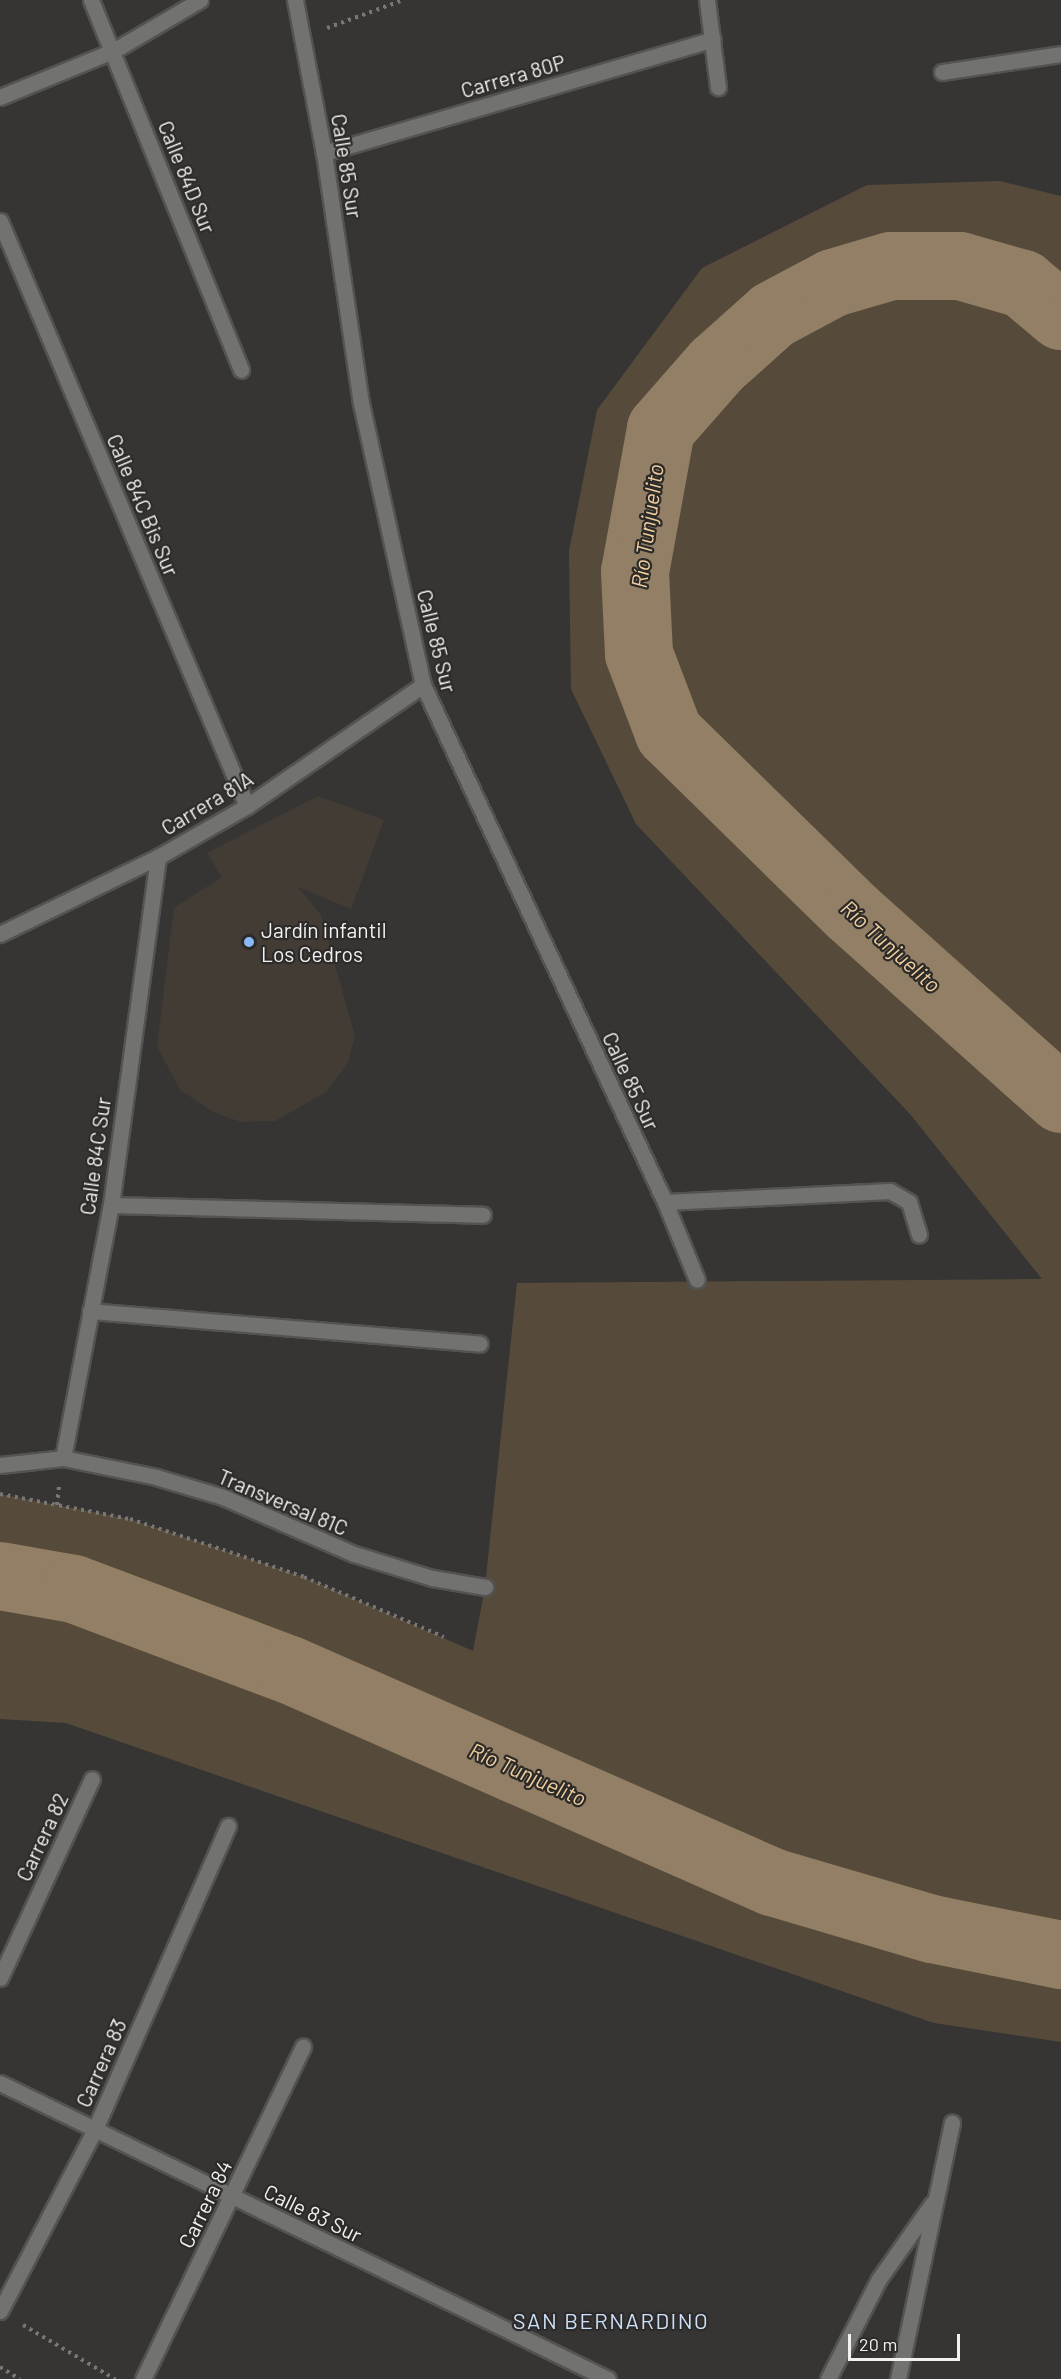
<!DOCTYPE html>
<meta charset="utf-8">
<style>
body{margin:0}
#map{position:relative;width:1061px;height:2379px;overflow:hidden;background:#363533;font-family:Barlow,sans-serif}
div>[style]{position:absolute}
.built>*{inset:0;background:#423c35}
.green>*{inset:0;background:#564b3a}
.river>*{height:68px;margin:-34px;padding:0 34px;transform-origin:34px;border-radius:34px;background:#927f65}
.path>*{height:4px;margin-top:-2px;transform-origin:0;background:repeating-linear-gradient(90deg,#787776 0 3px,transparent 0 7.5px)}
.roads{filter:drop-shadow(2px 0 #545351) drop-shadow(-2px 0 #545351) drop-shadow(0 2px #545351) drop-shadow(0 -2px #545351)}
.minor>*{height:15px;margin:-7.5px;padding:0 7.5px;transform-origin:7.5px;border-radius:7.5px;background:#727270}
.dots>*{width:16px;height:16px;translate:-50% -50%;box-sizing:border-box;border:3px solid #2c2b29;border-radius:50%}
span{translate:-50% -50%;white-space:nowrap;text-align:center;line-height:1.15;-webkit-text-stroke:4.5px #2c2b29;paint-order:stroke}
.street-label{font-size:21px;color:#f2f1f0}
.poi-label{font-size:21px;color:#f2f1f0}
.left{translate:0 -50%;text-align:left}
.water-label{font-size:22px;color:#f0ce9e;font-style:italic}
.neighbourhood-label{font-size:22px;color:#cde0f9;letter-spacing:1.5px}
.scale{position:absolute;left:848px;top:2334px;width:112px;height:27px;box-sizing:border-box;border:3px solid #f2f1f0;border-top:0;padding-left:8px;font-size:18px;line-height:21px;white-space:nowrap;color:#f2f1f0;-webkit-text-stroke:4px #2c2b29;paint-order:stroke}
</style>
<div id="map">
<div class="built">
<div style="clip-path:polygon(318px 796px,384px 820px,351px 909px,298px 887px,321px 915px,355px 1036px,348px 1063px,326px 1092px,275px 1121px,241px 1122px,215px 1113px,180px 1090px,157px 1046px,174px 908px,222px 877px,207px 853px)"></div>
</div>
<div class="green">
<div style="clip-path:polygon(1000px 181px,1061px 196px,1061px 2042px,934px 2023px,66px 1723px,0 1719px,0 1494px,130px 1519px,304px 1577px,473px 1651px,485px 1587px,517px 1283px,1042px 1279px,910px 1114px,636px 824px,571px 689px,569px 551px,597px 410px,702px 268px,867px 185px)"></div>
</div>
<div class="river">
<div style="left:1061px;top:316px;width:50px;rotate:-139.9deg"></div>
<div style="left:1023px;top:284px;width:66px;rotate:-164.1deg"></div>
<div style="left:960px;top:266px;width:69px;rotate:180deg"></div>
<div style="left:891px;top:266px;width:60px;rotate:163.7deg"></div>
<div style="left:833px;top:283px;width:68px;rotate:151.9deg"></div>
<div style="left:773px;top:315px;width:75px;rotate:138.2deg"></div>
<div style="left:717px;top:365px;width:85px;rotate:131.2deg"></div>
<div style="left:661px;top:429px;width:145px;rotate:100.3deg"></div>
<div style="left:635px;top:572px;width:82px;rotate:87.2deg"></div>
<div style="left:639px;top:654px;width:85px;rotate:69.2deg"></div>
<div style="left:669px;top:733px;width:257px;rotate:44.4deg"></div>
<div style="left:853px;top:913px;width:279px;rotate:41.8deg"></div>
<div style="left:0;top:1576px;width:75px;rotate:10deg"></div>
<div style="left:74px;top:1589px;width:231px;rotate:20.6deg"></div>
<div style="left:290px;top:1670px;width:527px;rotate:23.74deg"></div>
<div style="left:772px;top:1882px;width:167px;rotate:16.4deg"></div>
<div style="left:932px;top:1929px;width:132px;rotate:11.4deg"></div>
</div>
<div class="path">
<div style="left:327px;top:28px;width:81px;rotate:-20.2deg"></div>
<div style="left:0;top:1494px;width:132px;rotate:10.9deg"></div>
<div style="left:130px;top:1519px;width:183px;rotate:18.4deg"></div>
<div style="left:304px;top:1577px;width:152px;rotate:23.2deg"></div>
<div style="left:57px;top:1505px;width:20px;rotate:-84deg"></div>
<div style="left:23px;top:2325px;width:107px;rotate:30.4deg"></div>
<div style="left:0;top:2367px;width:23px;rotate:31deg"></div>
</div>
<div class="roads">
<div class="minor">
<div style="left:91px;top:0;width:399px;rotate:67.9deg"></div>
<div style="left:295px;top:0;width:156px;rotate:79.3deg"></div>
<div style="left:324px;top:153px;width:253px;rotate:81.6deg"></div>
<div style="left:361px;top:403px;width:289px;rotate:77.6deg"></div>
<div style="left:423px;top:685px;width:571px;rotate:64.92deg"></div>
<div style="left:665px;top:1202px;width:84px;rotate:67.7deg"></div>
<div style="left:707px;top:0;width:88px;rotate:82.8deg"></div>
<div style="left:942px;top:72px;width:120px;rotate:-8.6deg"></div>
<div style="left:0;top:97px;width:122px;rotate:-22.2deg"></div>
<div style="left:113px;top:51px;width:101px;rotate:-30.4deg"></div>
<div style="left:324px;top:153px;width:405px;rotate:-16.3deg"></div>
<div style="left:0;top:221px;width:635px;rotate:67.11deg"></div>
<div style="left:0;top:934px;width:176px;rotate:-26deg"></div>
<div style="left:158px;top:857px;width:103px;rotate:-29.8deg"></div>
<div style="left:247px;top:806px;width:214px;rotate:-34.5deg"></div>
<div style="left:665px;top:1202px;width:225px;rotate:-2.8deg"></div>
<div style="left:890px;top:1191px;width:22px;rotate:30deg"></div>
<div style="left:909px;top:1202px;width:34px;rotate:73deg"></div>
<div style="left:111px;top:1205px;width:372px;rotate:1.5deg"></div>
<div style="left:90px;top:1311px;width:391px;rotate:4.8deg"></div>
<div style="left:63px;top:1458px;width:258px;rotate:-79.3deg"></div>
<div style="left:111px;top:1205px;width:351px;rotate:-82.3deg"></div>
<div style="left:0;top:1465px;width:63px;rotate:-6.3deg"></div>
<div style="left:63px;top:1458px;width:95px;rotate:11.5deg"></div>
<div style="left:156px;top:1477px;width:70px;rotate:16.6deg"></div>
<div style="left:223px;top:1497px;width:143px;rotate:23.5deg"></div>
<div style="left:354px;top:1554px;width:82px;rotate:17.1deg"></div>
<div style="left:432px;top:1578px;width:54px;rotate:9.6deg"></div>
<div style="left:0;top:1978px;width:219px;rotate:-65.2deg"></div>
<div style="left:0;top:2083px;width:676px;rotate:25.96deg"></div>
<div style="left:0;top:2311px;width:205px;rotate:-62.4deg"></div>
<div style="left:95px;top:2129px;width:331px;rotate:-66.3deg"></div>
<div style="left:143px;top:2379px;width:369px;rotate:-64.3deg"></div>
<div style="left:828px;top:2379px;width:112px;rotate:-63deg"></div>
<div style="left:879px;top:2279px;width:92px;rotate:-54.8deg"></div>
<div style="left:898px;top:2379px;width:262px;rotate:-78.1deg"></div>
</div>
</div>
<div class="dots">
<div style="left:249px;top:942px;background:#8abafc"></div>
</div>
<div class="street-label">
<span style="left:513px;top:76px;rotate:-16deg">Carrera 80P</span>
<span style="left:347px;top:166px;rotate:81deg">Calle 85 Sur</span>
<span style="left:187px;top:177px;rotate:68deg">Calle 84D Sur</span>
<span style="left:143px;top:505px;rotate:67deg">Calle 84C Bis Sur</span>
<span style="left:437px;top:641px;rotate:76deg">Calle 85 Sur</span>
<span style="left:207px;top:803px;rotate:-31deg">Carrera 81A</span>
<span style="left:631px;top:1081px;rotate:65deg">Calle 85 Sur</span>
<span style="left:95px;top:1156px;rotate:-82deg">Calle 84C Sur</span>
<span style="left:283px;top:1502px;rotate:23deg">Transversal 81C</span>
<span style="left:42px;top:1837px;rotate:-65deg">Carrera 82</span>
<span style="left:101px;top:2063px;rotate:-66deg">Carrera 83</span>
<span style="left:205px;top:2204px;rotate:-64deg">Carrera 84</span>
<span style="left:313px;top:2213px;rotate:26deg">Calle 83 Sur</span>
</div>
<div class="poi-label">
<span class="left" style="left:261px;top:942px">Jardín infantil<br>Los Cedros</span>
</div>
<div class="water-label">
<span style="left:647px;top:526px;rotate:-82deg">Río Tunjuelito</span>
<span style="left:891px;top:946px;rotate:42deg">Río Tunjuelito</span>
<span style="left:528px;top:1774px;rotate:24deg">Río Tunjuelito</span>
</div>
<div class="neighbourhood-label">
<span style="left:611px;top:2321px">SAN BERNARDINO</span>
</div>
<div class="scale">20 m</div>
</div>
